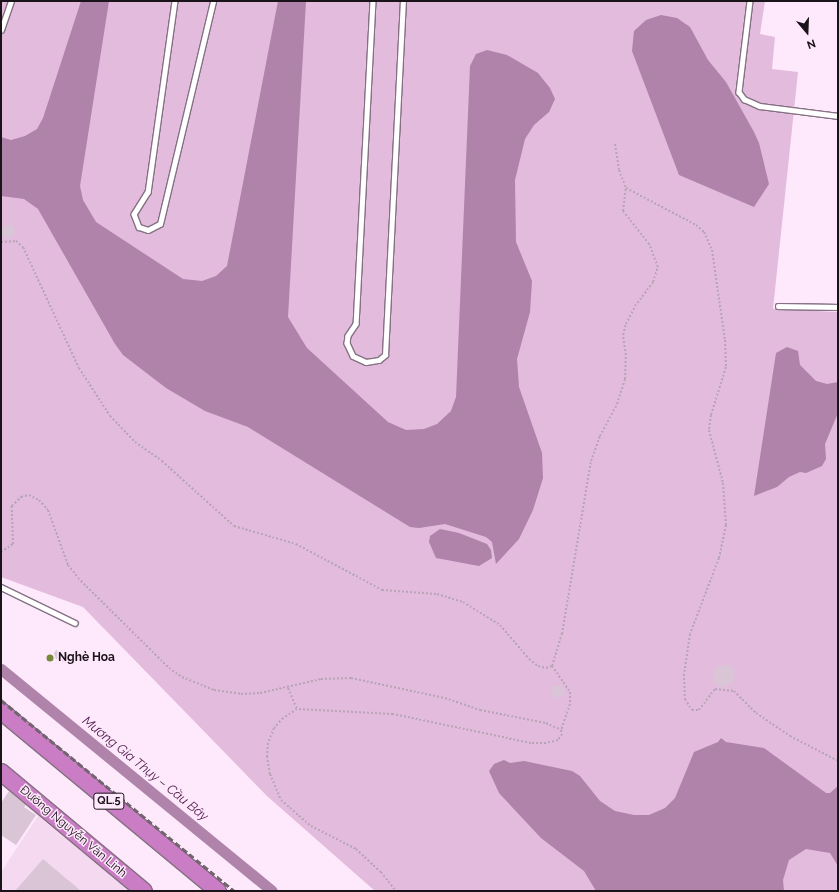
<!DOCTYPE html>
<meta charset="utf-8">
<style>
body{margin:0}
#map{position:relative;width:839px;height:892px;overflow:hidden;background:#fee8fb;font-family:Raleway,sans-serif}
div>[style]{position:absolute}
.built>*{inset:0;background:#f5d9f1}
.green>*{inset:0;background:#e2bbdd}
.water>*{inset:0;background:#af83aa}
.canal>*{height:11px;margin:-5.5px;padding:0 5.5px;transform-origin:5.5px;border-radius:5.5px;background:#af83aa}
.building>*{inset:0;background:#dac5d7}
.path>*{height:2px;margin-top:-1px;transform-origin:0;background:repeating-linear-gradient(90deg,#b7a5b5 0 2px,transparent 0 4px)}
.roads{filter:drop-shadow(1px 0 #847182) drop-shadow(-1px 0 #847182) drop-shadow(0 1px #847182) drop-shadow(0 -1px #847182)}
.service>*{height:4.5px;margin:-2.25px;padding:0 2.25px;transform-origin:2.25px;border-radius:2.25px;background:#fff}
.trunk>*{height:16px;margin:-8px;padding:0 8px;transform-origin:8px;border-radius:8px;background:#ca7cc4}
.rail>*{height:3px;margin-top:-1.5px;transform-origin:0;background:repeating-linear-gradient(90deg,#71646f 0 6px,transparent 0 9px)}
.dots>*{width:11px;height:11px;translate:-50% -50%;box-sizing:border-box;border:2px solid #fee8fb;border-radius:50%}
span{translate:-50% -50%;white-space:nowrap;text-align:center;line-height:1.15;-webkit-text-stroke:3px #fee8fb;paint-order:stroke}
.shield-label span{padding:1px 3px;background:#fee8fb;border:1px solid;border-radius:3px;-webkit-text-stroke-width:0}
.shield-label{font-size:11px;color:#1b131a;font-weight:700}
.poi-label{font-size:12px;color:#1b131a;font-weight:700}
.left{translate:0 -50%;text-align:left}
.street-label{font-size:12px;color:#1b131a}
.water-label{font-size:13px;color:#511b4d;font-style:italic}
.frame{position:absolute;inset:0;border:2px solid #1b131a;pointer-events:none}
.north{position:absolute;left:787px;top:12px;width:40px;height:40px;-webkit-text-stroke:3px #fee8fb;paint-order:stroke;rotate:161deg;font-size:11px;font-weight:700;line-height:16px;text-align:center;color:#1b131a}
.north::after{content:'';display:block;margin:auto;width:14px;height:18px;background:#1b131a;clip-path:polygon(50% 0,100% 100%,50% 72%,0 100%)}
</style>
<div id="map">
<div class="built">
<div style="clip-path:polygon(38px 816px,126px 888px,123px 891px,1px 891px,1px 872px)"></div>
</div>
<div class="green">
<div style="clip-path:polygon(1px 1px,765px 1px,760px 34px,775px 37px,772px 69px,798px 72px,773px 309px,838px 312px,838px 891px,375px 891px,267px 796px,83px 607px,1px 577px)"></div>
</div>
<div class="water">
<div style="clip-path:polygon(81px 1px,109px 1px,80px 186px,83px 200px,96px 222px,183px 279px,202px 281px,216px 276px,227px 266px,278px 1px,306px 1px,288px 317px,307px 348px,388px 422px,406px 430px,424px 429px,437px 424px,451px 411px,456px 397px,470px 66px,476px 54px,487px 50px,507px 55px,538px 73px,550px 88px,555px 99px,549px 112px,534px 125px,525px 139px,515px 180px,516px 242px,532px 281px,530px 312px,517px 359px,519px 387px,542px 453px,543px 478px,533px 510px,519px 539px,496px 564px,492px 542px,486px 537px,445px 524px,419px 528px,410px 527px,248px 427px,205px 411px,166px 388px,123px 355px,115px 344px,38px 209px,24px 199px,1px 196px,1px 137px,11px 140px,25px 136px,37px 129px,43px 118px)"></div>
<div style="clip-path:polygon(661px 15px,677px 18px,690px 27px,708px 60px,726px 82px,754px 132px,759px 143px,769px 184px,754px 207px,679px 175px,632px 51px,634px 31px,646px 20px)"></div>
<div style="clip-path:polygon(787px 347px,798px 351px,800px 365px,816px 381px,827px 384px,838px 382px,838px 413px,825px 444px,826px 459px,822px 466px,806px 473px,800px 472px,789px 477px,777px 487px,754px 496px,776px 353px)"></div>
<div style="clip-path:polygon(440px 529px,459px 533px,487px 544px,491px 550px,492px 558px,479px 566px,436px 558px,429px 542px,430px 536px)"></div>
<div style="clip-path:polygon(721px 738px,726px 742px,764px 748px,826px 793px,830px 793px,838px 786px,838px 866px,830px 853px,806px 849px,789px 860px,783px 880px,784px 891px,596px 891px,584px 871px,541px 838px,499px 793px,489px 771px,494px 764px,504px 760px,510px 763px,524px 761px,572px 771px,580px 776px,600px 801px,615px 811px,634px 815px,649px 815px,665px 808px,675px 798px,694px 752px,718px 742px)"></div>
</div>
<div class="canal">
<div style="left:1px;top:669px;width:350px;rotate:39.3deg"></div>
</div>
<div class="building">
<div style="clip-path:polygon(12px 225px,16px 231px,13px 237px,6px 238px,1px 232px,4px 226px)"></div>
<div style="clip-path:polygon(56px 650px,69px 655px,66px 663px,52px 657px)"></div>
<div style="clip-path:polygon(726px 664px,735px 670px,733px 682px,722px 688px,712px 680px,715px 668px)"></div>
<div style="clip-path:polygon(560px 685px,565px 690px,562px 697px,555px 698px,550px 693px,553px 686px)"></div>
<div style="clip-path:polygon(9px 791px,26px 805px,24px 807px,36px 815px,16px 845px,1px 835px,1px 803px)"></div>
<div style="clip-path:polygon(43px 859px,81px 891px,15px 891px)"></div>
</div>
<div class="path">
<div style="left:615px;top:144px;width:26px;rotate:81deg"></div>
<div style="left:619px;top:170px;width:19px;rotate:69deg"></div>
<div style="left:1px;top:242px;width:15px;rotate:-4deg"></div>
<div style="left:16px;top:241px;width:9px;rotate:41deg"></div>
<div style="left:23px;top:247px;width:133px;rotate:65.2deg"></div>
<div style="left:79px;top:368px;width:57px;rotate:57.1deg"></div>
<div style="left:110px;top:416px;width:36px;rotate:46deg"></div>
<div style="left:135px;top:442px;width:33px;rotate:35deg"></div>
<div style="left:162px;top:461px;width:97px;rotate:42.1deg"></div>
<div style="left:234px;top:526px;width:65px;rotate:16.2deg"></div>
<div style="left:296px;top:544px;width:98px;rotate:28.1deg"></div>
<div style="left:382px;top:590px;width:55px;rotate:4.2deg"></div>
<div style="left:437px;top:594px;width:27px;rotate:17deg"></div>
<div style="left:463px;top:602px;width:44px;rotate:31.9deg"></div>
<div style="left:500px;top:625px;width:45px;rotate:49.5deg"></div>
<div style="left:529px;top:659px;width:11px;rotate:38deg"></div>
<div style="left:538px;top:666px;width:8px;rotate:14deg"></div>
<div style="left:546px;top:668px;width:6px;rotate:-18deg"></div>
<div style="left:552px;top:666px;width:34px;rotate:-73deg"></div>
<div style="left:562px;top:634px;width:175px;rotate:-80.5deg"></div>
<div style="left:591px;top:461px;width:27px;rotate:-70deg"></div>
<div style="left:600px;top:436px;width:36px;rotate:-62deg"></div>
<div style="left:617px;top:404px;width:26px;rotate:-72deg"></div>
<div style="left:625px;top:379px;width:24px;rotate:-88deg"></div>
<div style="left:626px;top:355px;width:20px;rotate:-99deg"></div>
<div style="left:623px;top:335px;width:11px;rotate:-75deg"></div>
<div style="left:626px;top:324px;width:20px;rotate:-63deg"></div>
<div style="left:635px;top:306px;width:30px;rotate:-53deg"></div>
<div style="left:653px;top:282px;width:16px;rotate:-72deg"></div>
<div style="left:658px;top:267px;width:25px;rotate:-111deg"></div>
<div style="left:649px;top:244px;width:42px;rotate:-128.2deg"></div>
<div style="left:623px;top:211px;width:23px;rotate:-83deg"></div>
<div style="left:626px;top:188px;width:79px;rotate:27.9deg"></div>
<div style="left:696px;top:225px;width:11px;rotate:41deg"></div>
<div style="left:704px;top:232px;width:20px;rotate:66deg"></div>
<div style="left:712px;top:250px;width:91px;rotate:81.8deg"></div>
<div style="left:725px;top:340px;width:27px;rotate:88deg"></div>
<div style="left:726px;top:367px;width:50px;rotate:107.4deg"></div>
<div style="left:711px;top:415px;width:15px;rotate:98deg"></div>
<div style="left:709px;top:430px;width:55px;rotate:75.2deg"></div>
<div style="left:723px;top:483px;width:42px;rotate:85.9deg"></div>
<div style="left:726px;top:525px;width:34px;rotate:102deg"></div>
<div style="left:719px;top:558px;width:81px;rotate:110.9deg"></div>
<div style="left:690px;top:634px;width:40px;rotate:98.5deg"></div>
<div style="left:684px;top:674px;width:25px;rotate:88deg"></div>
<div style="left:685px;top:699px;width:13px;rotate:58deg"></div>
<div style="left:692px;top:710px;width:7px"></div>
<div style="left:699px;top:710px;width:26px;rotate:-53deg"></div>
<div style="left:715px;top:689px;width:19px;rotate:6deg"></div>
<div style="left:734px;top:691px;width:31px;rotate:45deg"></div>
<div style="left:756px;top:713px;width:41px;rotate:34.1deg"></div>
<div style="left:790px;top:736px;width:54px;rotate:27.5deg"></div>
<div style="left:1px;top:552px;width:14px;rotate:-34deg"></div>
<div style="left:13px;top:544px;width:38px;rotate:-92deg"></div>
<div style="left:12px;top:506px;width:13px;rotate:-45deg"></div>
<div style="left:21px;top:497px;width:8px;rotate:-14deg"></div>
<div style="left:29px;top:495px;width:11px;rotate:27deg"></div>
<div style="left:39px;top:500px;width:13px;rotate:48deg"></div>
<div style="left:48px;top:510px;width:59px;rotate:70deg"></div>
<div style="left:68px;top:565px;width:16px;rotate:52deg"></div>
<div style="left:78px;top:578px;width:128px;rotate:44.7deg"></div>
<div style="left:169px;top:668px;width:16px;rotate:35deg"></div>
<div style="left:182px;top:677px;width:35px;rotate:22deg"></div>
<div style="left:214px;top:690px;width:27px;rotate:8deg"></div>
<div style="left:241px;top:694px;width:19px;rotate:-3deg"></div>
<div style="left:260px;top:693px;width:63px;rotate:-12.9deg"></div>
<div style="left:321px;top:679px;width:30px;rotate:-2deg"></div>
<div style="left:351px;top:678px;width:96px;rotate:12deg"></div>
<div style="left:445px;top:698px;width:37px;rotate:19deg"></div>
<div style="left:480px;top:710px;width:67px;rotate:11.1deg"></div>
<div style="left:546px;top:723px;width:17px;rotate:25deg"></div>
<div style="left:561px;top:730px;width:4px;rotate:76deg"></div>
<div style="left:562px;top:734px;width:7px;rotate:124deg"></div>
<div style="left:558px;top:740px;width:12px;rotate:166deg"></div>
<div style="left:546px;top:743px;width:15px;rotate:180deg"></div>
<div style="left:531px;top:743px;width:141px;rotate:-168.1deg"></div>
<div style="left:393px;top:714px;width:96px;rotate:-177deg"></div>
<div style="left:297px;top:709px;width:17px;rotate:147deg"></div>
<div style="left:283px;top:718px;width:13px;rotate:132deg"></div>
<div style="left:274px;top:728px;width:16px;rotate:112deg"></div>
<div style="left:268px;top:743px;width:13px;rotate:94deg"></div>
<div style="left:267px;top:756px;width:18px;rotate:81deg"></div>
<div style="left:270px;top:774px;width:28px;rotate:67deg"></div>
<div style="left:281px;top:800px;width:40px;rotate:41deg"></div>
<div style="left:311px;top:826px;width:51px;rotate:27.1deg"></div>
<div style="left:356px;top:849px;width:34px;rotate:43deg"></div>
<div style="left:381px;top:872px;width:24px;rotate:52deg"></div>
<div style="left:552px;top:666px;width:32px;rotate:55deg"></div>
<div style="left:570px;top:692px;width:12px;rotate:90deg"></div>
<div style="left:570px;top:704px;width:28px;rotate:109deg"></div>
<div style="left:288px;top:688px;width:23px;rotate:67deg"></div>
</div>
<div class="roads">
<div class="service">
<div style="left:175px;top:1px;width:193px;rotate:98deg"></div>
<div style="left:148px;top:192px;width:26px;rotate:122deg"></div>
<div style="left:134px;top:214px;width:14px;rotate:69deg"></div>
<div style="left:139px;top:227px;width:9px;rotate:18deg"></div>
<div style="left:148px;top:230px;width:13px;rotate:-27deg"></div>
<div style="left:160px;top:224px;width:229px;rotate:-76.6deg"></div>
<div style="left:373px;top:1px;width:323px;rotate:93deg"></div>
<div style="left:356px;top:324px;width:14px;rotate:124deg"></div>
<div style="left:348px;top:336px;width:7px;rotate:98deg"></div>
<div style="left:347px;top:343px;width:14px;rotate:65deg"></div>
<div style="left:353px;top:356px;width:14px;rotate:25deg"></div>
<div style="left:366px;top:362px;width:13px;rotate:-9deg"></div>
<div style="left:379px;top:360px;width:8px;rotate:-40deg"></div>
<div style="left:385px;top:355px;width:354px;rotate:-87.1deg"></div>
<div style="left:750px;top:1px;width:92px;rotate:96.9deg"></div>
<div style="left:739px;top:92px;width:9px;rotate:54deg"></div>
<div style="left:744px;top:99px;width:17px;rotate:24deg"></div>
<div style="left:760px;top:106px;width:79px;rotate:7.3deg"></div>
<div style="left:1px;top:30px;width:31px;rotate:-71deg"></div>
<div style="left:778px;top:306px;width:60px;rotate:1deg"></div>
<div style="left:1px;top:587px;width:82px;rotate:25.9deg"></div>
</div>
<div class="trunk">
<div style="left:1px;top:711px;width:282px;rotate:39.7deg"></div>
<div style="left:1px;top:772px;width:186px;rotate:39.8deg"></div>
</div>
</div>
<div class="rail">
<div style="left:1px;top:700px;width:301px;rotate:39.3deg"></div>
</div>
<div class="dots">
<div style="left:50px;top:658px;background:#778939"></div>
</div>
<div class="shield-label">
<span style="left:109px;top:801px">QL.5</span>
</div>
<div class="poi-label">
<span class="left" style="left:58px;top:658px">Nghè Hoa</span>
</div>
<div class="street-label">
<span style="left:73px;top:832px;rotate:40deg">Đường Nguyễn Văn Linh</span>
</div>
<div class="water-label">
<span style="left:145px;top:769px;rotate:39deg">Mương Gia Thụy – Cầu Bây</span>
</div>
<div class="frame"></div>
<div class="north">N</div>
</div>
